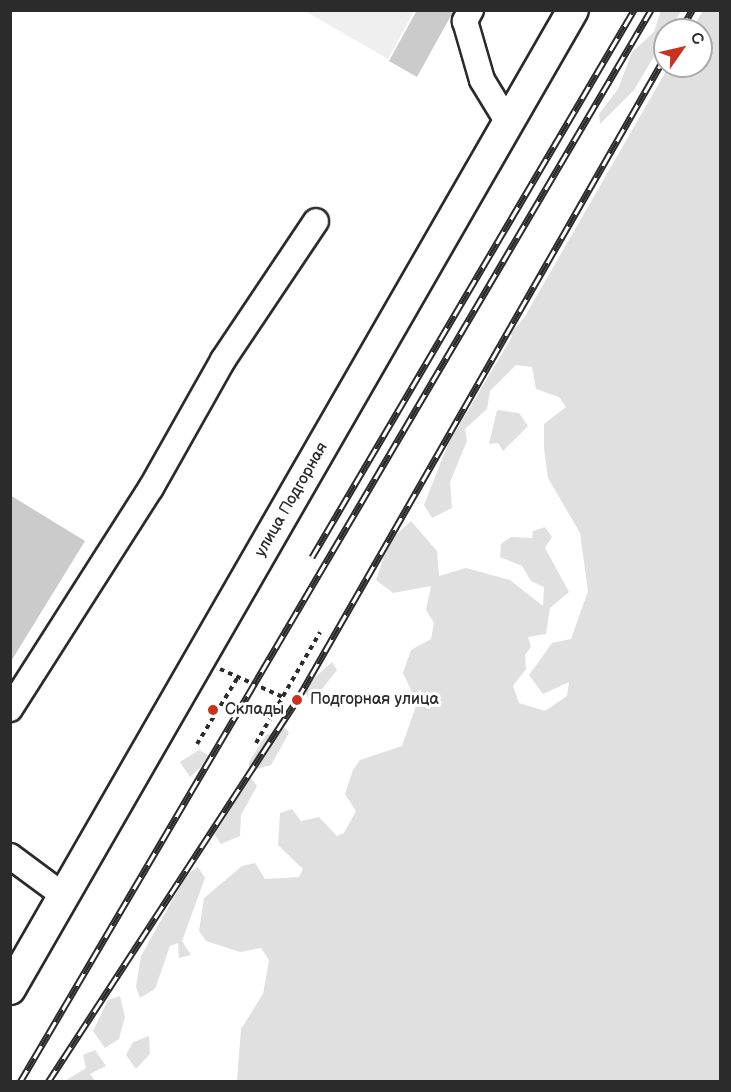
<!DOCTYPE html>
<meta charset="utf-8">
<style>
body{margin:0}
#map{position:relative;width:731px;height:1092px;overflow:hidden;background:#fff;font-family:"Balsamiq Sans",sans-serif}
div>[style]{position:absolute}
.built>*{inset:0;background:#efefef}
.green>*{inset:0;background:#e0e0e0}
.building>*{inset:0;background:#cbcbcb}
.path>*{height:4px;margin-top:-2px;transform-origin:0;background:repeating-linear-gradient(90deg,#2b2b2b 0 4.5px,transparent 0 9px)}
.roads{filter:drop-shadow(2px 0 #2b2b2b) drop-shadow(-2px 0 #2b2b2b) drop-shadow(0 2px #2b2b2b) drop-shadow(0 -2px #2b2b2b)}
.minor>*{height:24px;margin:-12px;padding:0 12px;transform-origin:12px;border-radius:12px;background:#fff}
.major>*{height:30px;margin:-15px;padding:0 15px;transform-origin:15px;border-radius:15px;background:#fff}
.rail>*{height:7px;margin-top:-3.5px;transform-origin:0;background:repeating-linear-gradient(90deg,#fff 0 14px,#2b2b2b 0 28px);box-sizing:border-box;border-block:2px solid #2b2b2b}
.dots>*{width:16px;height:16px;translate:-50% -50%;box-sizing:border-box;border:3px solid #fff;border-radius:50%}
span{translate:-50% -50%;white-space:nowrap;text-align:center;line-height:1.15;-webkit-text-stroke:6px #fff;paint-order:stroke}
.street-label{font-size:16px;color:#2b2b2b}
.poi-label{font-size:16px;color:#2b2b2b}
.left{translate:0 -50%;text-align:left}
.frame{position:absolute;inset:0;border:12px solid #2b2b2b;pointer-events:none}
.north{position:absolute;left:653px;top:18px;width:60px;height:60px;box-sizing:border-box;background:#fff;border:2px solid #aaa;border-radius:50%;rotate:56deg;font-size:16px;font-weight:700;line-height:24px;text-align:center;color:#2b2b2b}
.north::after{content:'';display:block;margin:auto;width:21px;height:27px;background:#c8321e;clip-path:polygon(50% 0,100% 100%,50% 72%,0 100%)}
</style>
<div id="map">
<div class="built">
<div style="clip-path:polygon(305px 11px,414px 11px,388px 59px)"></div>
</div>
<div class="green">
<div style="clip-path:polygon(661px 10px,681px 11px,634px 90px,600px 124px,599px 114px,618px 89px,632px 52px,654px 32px)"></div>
<div style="clip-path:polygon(703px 11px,720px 11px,720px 1081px,237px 1081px,241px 1029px,263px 994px,269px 960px,261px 948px,240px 952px,206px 941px,199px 931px,204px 898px,242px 866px,255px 863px,265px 879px,299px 877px,303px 869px,278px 845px,280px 813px,292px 809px,301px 821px,319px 817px,337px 836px,344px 833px,356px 811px,345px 794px,353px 770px,360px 760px,402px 746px,417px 703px,403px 673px,411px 650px,431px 639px,434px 623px,426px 610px,431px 586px,393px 593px,376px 580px,389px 541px,411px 521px,437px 551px,439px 576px,466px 568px,510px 580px,543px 606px,544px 587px,531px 581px,522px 566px,500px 557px,501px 544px,511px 537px,532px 538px,533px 531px,545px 527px,552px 537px,545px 548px,569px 592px,550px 608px,546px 634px,528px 637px,531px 647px,525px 655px,526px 669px,513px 686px,519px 703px,545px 711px,567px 696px,569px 682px,543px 694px,529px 675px,552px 643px,571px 639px,588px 591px,580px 533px,548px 478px,544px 449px,544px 424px,566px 407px,559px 397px,536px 389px,532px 367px,516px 365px,490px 391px,487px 409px,465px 429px,467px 441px,450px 482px,452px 508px,432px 518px,424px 505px,448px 444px,512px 337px,510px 333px,524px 318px,669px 66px,701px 66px,701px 30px,691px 30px)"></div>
<div style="clip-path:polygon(497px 410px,519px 413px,528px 426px,503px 451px,498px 443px,489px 444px)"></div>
<div style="clip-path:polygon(332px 662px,337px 670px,310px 704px,304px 687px)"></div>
<div style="clip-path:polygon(285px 728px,289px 733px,271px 765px,249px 771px,249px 762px,266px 735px)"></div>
<div style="clip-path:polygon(199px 750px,212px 757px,190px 777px,180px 762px)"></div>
<div style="clip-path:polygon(249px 776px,257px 786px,241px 815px,240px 836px,221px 844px,215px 835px,222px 810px)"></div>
<div style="clip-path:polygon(198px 867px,205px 878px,182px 941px,191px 955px,179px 958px,178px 943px,170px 946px,155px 989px,140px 998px,136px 987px,141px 956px,187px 874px)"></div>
<div style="clip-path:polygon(120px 996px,125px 1017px,119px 1039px,105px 1048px,93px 1031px,108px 1000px)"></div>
<div style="clip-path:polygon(149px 1036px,150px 1054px,136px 1069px,126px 1055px,133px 1042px)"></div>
<div style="clip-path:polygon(95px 1050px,106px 1066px,90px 1074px,95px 1081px,65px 1081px,86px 1068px,83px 1055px)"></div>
</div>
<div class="building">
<div style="clip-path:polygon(417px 10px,454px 10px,417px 77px,389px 61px)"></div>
<div style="clip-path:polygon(10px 495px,85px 541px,10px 663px)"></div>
</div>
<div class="path">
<div style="left:220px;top:669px;width:69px;rotate:24deg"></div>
<div style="left:256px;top:743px;width:128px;rotate:-60deg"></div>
<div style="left:197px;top:744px;width:79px;rotate:-58.5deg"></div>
</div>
<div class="roads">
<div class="minor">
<div style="left:471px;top:10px;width:13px;rotate:119deg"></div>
<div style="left:465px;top:21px;width:61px;rotate:73.9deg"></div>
<div style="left:482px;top:80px;width:48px;rotate:58.6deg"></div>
<div style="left:10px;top:709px;width:262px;rotate:-57.5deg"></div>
<div style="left:151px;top:488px;width:147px;rotate:-60.6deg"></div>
<div style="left:223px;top:360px;width:167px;rotate:-56.2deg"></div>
<div style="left:10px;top:856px;width:67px;rotate:36.5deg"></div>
</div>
<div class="major">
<div style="left:10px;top:989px;width:1129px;rotate:-60.1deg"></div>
</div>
</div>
<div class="rail">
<div style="left:681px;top:30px;width:23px;rotate:-61deg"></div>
<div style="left:312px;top:557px;width:635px;rotate:-59.52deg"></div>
<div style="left:20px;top:1082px;width:1244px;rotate:-59.52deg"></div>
<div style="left:48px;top:1082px;width:456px;rotate:-56.9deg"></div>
<div style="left:297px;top:700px;width:741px;rotate:-60.22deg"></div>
</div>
<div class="dots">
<div style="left:297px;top:700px;background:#c8321e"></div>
<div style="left:213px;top:710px;background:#c8321e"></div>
</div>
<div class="street-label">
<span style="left:292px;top:500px;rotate:-60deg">улица Подгорная</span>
</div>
<div class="poi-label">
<span class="left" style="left:310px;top:700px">Подгорная улица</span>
<span class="left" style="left:225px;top:710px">Склады</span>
</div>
<div class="frame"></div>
<div class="north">С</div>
</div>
